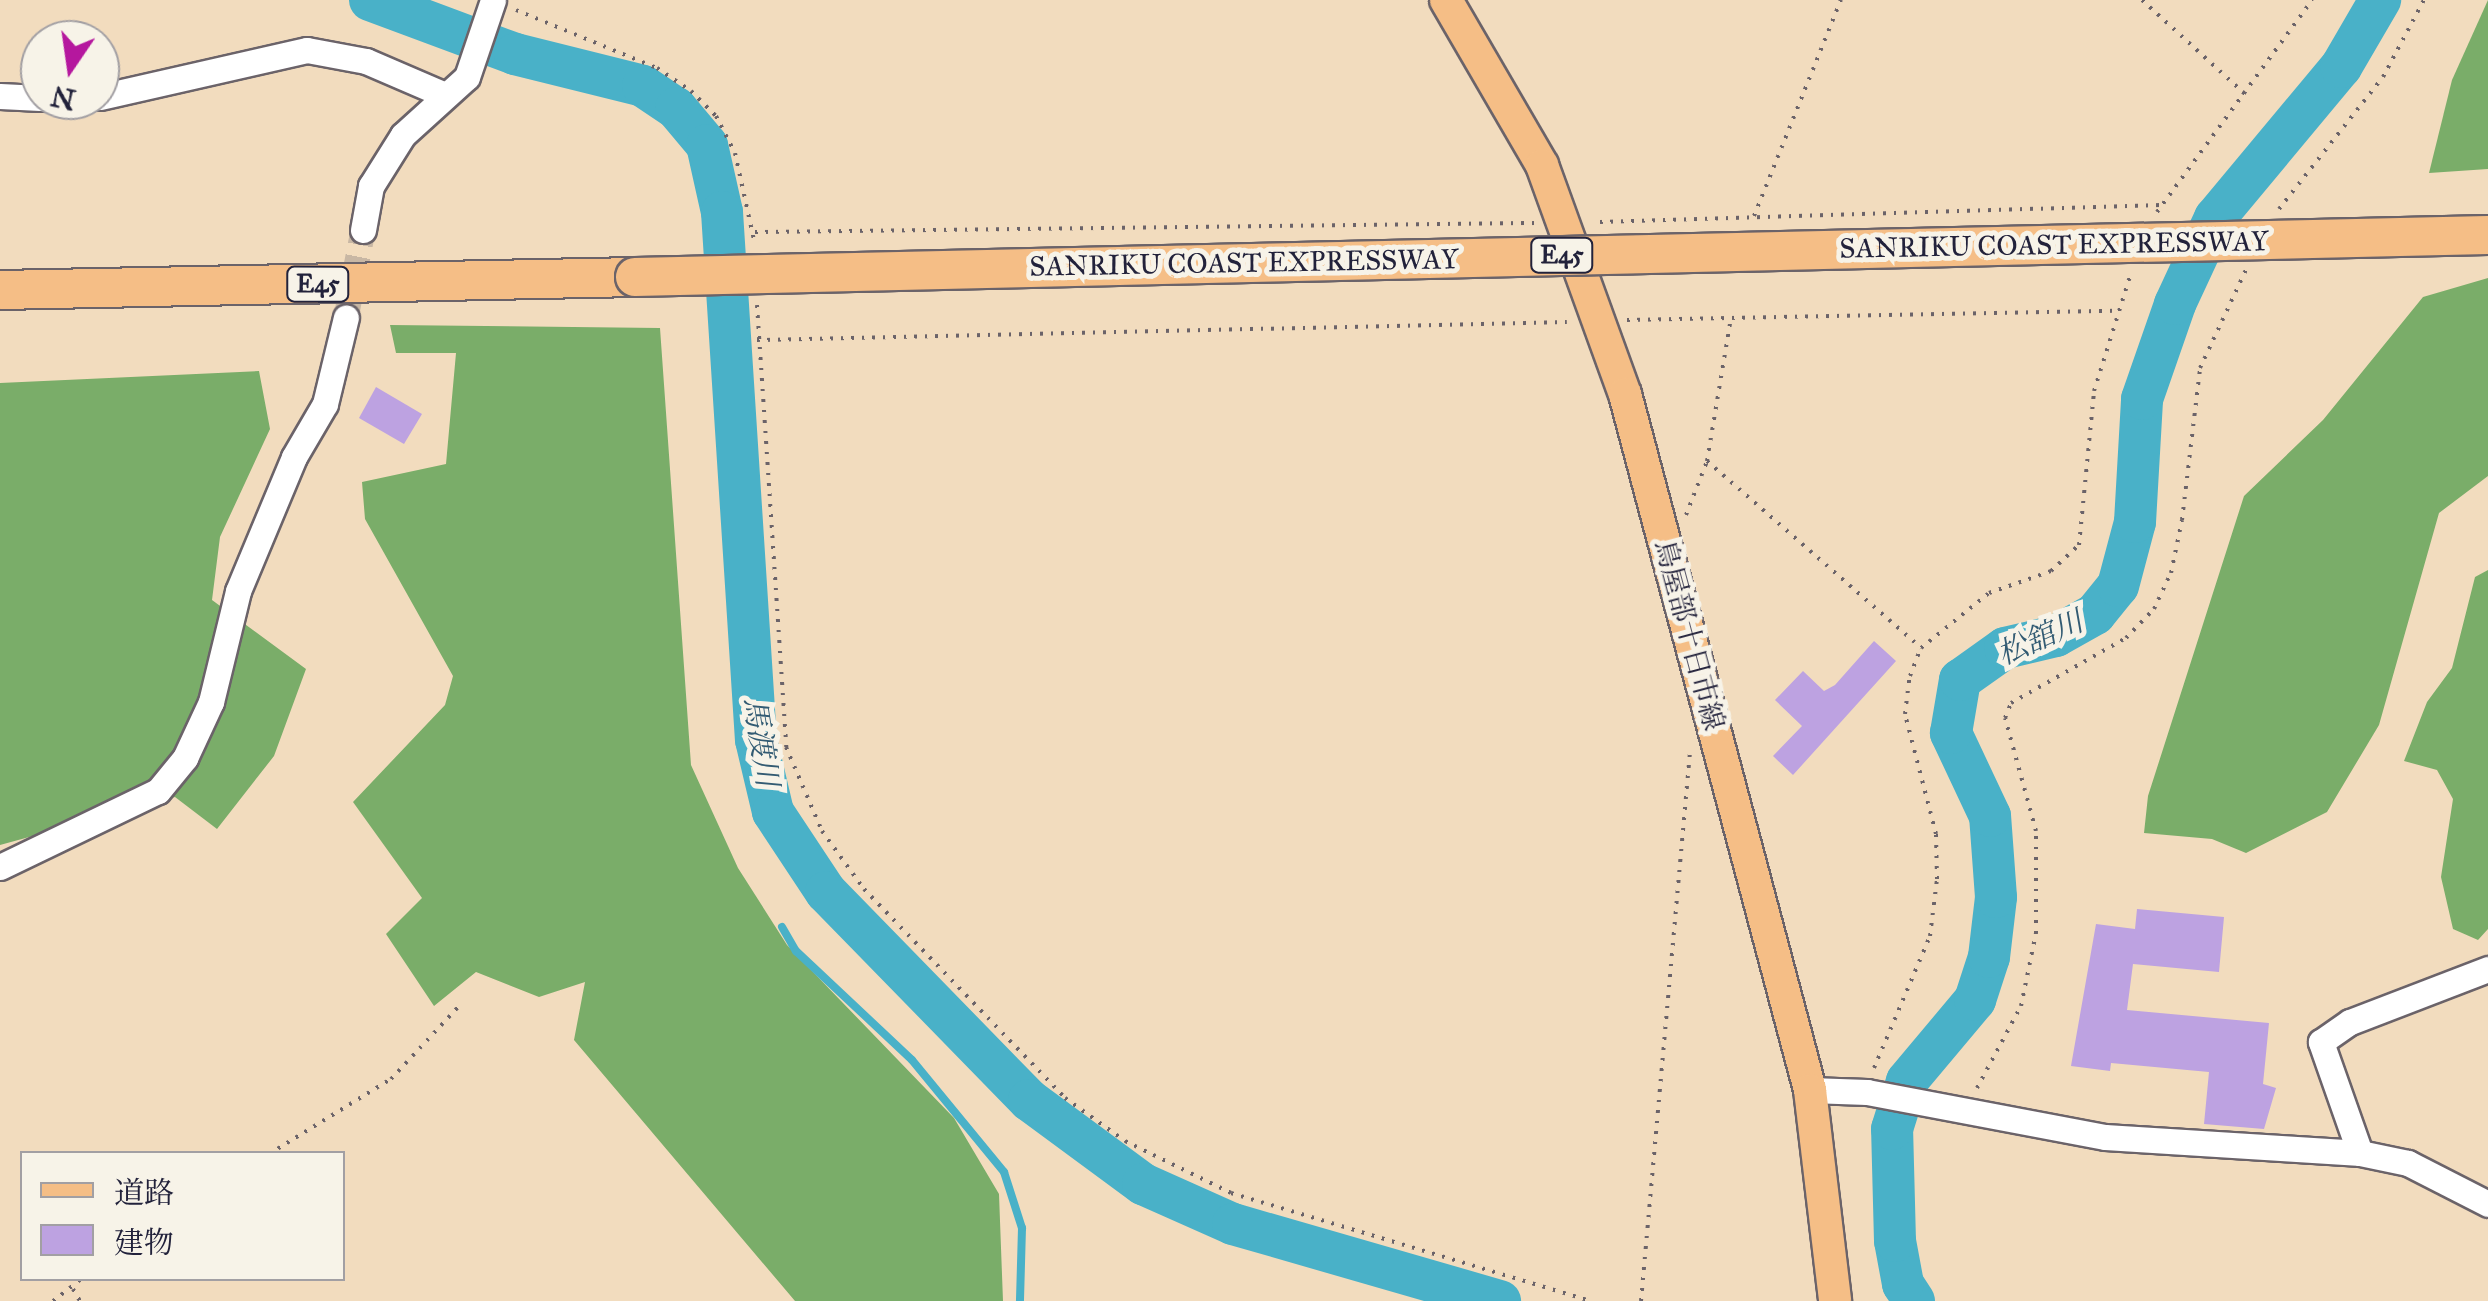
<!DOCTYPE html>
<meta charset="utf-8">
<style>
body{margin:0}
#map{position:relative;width:2488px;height:1301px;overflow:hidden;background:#f2dcbe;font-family:"IM FELL Great Primer","Noto Serif JP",serif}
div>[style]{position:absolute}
.forest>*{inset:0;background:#7aad69}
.stream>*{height:8px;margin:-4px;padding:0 4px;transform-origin:4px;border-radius:4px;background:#49b1c8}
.river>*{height:42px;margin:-21px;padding:0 21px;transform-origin:21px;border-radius:21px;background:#49b1c8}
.building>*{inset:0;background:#bda2e1}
.minor-tunnel>*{height:25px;margin-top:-12.5px;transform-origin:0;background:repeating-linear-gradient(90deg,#c8b7a4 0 25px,transparent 0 37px)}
.path>*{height:4px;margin-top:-2px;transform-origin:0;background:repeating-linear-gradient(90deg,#6b6369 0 2.5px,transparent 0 10.5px)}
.roads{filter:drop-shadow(2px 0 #6b6369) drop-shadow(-2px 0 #6b6369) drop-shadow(0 2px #6b6369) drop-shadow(0 -2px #6b6369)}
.minor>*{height:25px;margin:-12.5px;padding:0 12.5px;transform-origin:12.5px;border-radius:12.5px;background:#fff}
.major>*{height:32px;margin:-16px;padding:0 16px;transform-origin:16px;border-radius:16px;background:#f5be86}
.highway>*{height:38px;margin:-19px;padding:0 19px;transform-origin:19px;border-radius:19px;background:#f5be86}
.bridges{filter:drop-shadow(2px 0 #6b6369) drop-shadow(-2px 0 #6b6369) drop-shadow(0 2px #6b6369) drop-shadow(0 -2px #6b6369)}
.highway-bridge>*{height:38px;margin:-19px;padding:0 19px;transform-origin:19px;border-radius:19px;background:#f5be86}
span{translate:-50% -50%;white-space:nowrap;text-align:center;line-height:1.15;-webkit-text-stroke:10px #f7f3e8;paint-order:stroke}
.shield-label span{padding:2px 8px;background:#f7f3e8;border:2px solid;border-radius:8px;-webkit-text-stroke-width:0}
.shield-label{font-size:25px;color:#22223b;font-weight:700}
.street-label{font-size:28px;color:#22223b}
.water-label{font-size:30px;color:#325b73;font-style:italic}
.legend{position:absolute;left:20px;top:1151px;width:325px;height:130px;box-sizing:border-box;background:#f7f3e8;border:2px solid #a29fa3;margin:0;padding:12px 18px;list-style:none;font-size:30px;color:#22223b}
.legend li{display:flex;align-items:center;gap:20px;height:50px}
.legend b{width:50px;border:2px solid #a29fa3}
.north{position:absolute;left:20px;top:20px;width:100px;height:100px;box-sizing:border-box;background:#f7f3e8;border:2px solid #a29fa3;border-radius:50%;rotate:193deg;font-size:28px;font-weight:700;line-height:40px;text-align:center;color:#22223b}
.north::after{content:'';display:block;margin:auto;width:35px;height:45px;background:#b5179e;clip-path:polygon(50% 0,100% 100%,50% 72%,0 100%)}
</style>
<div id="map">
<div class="forest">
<div style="clip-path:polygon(2488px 0,2488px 169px,2429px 173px,2452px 80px)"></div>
<div style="clip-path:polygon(2488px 278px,2488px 476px,2439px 513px,2379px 725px,2327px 812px,2246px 853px,2212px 839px,2144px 833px,2148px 796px,2244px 496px,2323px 420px,2423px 297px)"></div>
<div style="clip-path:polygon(390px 325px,660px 328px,691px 765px,738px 868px,787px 945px,954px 1118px,999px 1194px,1003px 1301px,795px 1301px,574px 1040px,585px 982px,539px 997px,476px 972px,434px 1006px,386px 934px,422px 898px,353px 802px,445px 705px,453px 676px,365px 519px,362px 482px,446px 464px,456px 353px,396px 353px)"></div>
<div style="clip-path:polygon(259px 371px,270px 429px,220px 537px,212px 600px,306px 669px,274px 756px,217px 829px,175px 797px,0 845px,0 383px)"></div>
<div style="clip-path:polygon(2488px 570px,2488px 929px,2478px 940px,2453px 929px,2441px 877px,2453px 799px,2437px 770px,2404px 761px,2427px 702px,2452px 668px,2475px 577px)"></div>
</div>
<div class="stream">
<div style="left:782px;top:927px;width:28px;rotate:60deg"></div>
<div style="left:796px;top:951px;width:159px;rotate:43.2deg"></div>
<div style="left:912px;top:1060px;width:145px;rotate:50.6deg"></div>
<div style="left:1004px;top:1172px;width:59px;rotate:72.2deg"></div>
<div style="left:1022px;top:1228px;width:73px;rotate:91.6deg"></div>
</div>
<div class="river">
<div style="left:370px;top:0;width:155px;rotate:20.4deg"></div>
<div style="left:515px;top:54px;width:132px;rotate:14deg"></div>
<div style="left:643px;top:86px;width:40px;rotate:34deg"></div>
<div style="left:676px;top:108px;width:48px;rotate:50deg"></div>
<div style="left:707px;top:145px;width:69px;rotate:77.4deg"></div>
<div style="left:722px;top:212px;width:529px;rotate:86.32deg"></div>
<div style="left:756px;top:740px;width:74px;rotate:76.7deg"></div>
<div style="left:773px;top:812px;width:96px;rotate:56.5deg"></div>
<div style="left:826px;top:892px;width:291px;rotate:45.7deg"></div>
<div style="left:1029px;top:1100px;width:142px;rotate:36.4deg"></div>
<div style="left:1143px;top:1184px;width:98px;rotate:24deg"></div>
<div style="left:1233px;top:1224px;width:278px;rotate:16.1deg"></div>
<div style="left:1914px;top:1301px;width:20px;rotate:-123deg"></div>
<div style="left:1903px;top:1284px;width:44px;rotate:-100.5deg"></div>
<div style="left:1895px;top:1241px;width:112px;rotate:-91.5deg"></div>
<div style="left:1892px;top:1129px;width:50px;rotate:-72.6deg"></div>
<div style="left:1907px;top:1081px;width:106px;rotate:-50deg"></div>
<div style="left:1975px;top:1000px;width:45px;rotate:-72deg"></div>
<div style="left:1989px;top:957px;width:60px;rotate:-83.3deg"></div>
<div style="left:1996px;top:897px;width:81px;rotate:-94.2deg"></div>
<div style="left:1990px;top:816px;width:92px;rotate:-115.2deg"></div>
<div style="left:1951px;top:733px;width:54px;rotate:-80.4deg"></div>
<div style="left:1960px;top:680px;width:55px;rotate:-35.4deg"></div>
<div style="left:2005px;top:648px;width:52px;rotate:-13.2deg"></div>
<div style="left:2056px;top:636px;width:45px;rotate:-29.4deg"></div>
<div style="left:2095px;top:614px;width:36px;rotate:-51deg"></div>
<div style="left:2118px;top:586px;width:66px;rotate:-75.1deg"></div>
<div style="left:2135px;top:522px;width:123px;rotate:-86.7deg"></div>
<div style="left:2142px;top:399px;width:101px;rotate:-70.8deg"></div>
<div style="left:2175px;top:304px;width:95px;rotate:-65.1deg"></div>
<div style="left:2215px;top:218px;width:197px;rotate:-50.2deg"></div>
<div style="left:2341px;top:67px;width:78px;rotate:-59.8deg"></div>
</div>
<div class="building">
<div style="clip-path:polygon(376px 387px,422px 414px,404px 444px,359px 418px)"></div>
<div style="clip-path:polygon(1874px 641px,1896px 661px,1793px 775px,1773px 756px,1802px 726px,1775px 700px,1803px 671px,1824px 691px,1835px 685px)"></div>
<div style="clip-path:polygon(2137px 909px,2224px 917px,2219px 972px,2133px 964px,2127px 1010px,2269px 1023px,2263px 1084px,2276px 1088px,2264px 1129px,2204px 1124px,2209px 1072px,2111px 1063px,2110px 1071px,2071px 1066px,2096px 924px,2135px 929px)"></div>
</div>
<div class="minor-tunnel">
<div style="left:346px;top:317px;width:89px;rotate:-78.9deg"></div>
</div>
<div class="path">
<div style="left:2142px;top:0;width:141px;rotate:42.4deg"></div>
<div style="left:516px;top:10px;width:152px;rotate:22.4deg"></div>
<div style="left:657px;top:68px;width:41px;rotate:34.1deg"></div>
<div style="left:691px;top:91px;width:35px;rotate:45deg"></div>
<div style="left:716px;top:116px;width:42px;rotate:62.8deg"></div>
<div style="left:735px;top:153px;width:94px;rotate:77.7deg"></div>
<div style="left:2279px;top:209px;width:168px;rotate:-51.8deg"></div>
<div style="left:2383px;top:77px;width:87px;rotate:-62deg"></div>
<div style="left:2157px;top:212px;width:263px;rotate:-53.8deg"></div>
<div style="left:1754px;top:216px;width:233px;rotate:-68.1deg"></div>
<div style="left:1600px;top:222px;width:561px;rotate:-1.74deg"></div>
<div style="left:755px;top:232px;width:780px;rotate:-0.66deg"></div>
<div style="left:757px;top:305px;width:443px;rotate:86.2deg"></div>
<div style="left:786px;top:747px;width:91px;rotate:66.8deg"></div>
<div style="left:822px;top:831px;width:72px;rotate:54.1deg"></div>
<div style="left:864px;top:889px;width:290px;rotate:46.1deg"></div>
<div style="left:1065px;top:1098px;width:74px;rotate:35.6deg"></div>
<div style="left:1125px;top:1141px;width:118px;rotate:26.1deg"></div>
<div style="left:1231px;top:1193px;width:377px;rotate:16.7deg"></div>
<div style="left:1627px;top:320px;width:488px;rotate:-1.1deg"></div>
<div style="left:757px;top:340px;width:810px;rotate:-1.27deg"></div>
<div style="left:1707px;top:461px;width:284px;rotate:41.1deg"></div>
<div style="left:1686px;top:515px;width:58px;rotate:-68.7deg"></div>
<div style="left:1707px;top:461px;width:146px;rotate:-80.5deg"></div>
<div style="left:1874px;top:1068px;width:143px;rotate:-67deg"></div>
<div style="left:1930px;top:936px;width:57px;rotate:-83deg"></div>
<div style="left:1937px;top:879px;width:45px;rotate:-91.3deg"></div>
<div style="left:1936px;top:834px;width:124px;rotate:-104.5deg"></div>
<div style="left:1905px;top:714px;width:38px;rotate:-83deg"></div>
<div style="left:1910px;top:676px;width:30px;rotate:-69deg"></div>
<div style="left:1921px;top:648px;width:87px;rotate:-39deg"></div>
<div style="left:1989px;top:593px;width:66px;rotate:-19.5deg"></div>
<div style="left:2051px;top:571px;width:38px;rotate:-43deg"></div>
<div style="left:2079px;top:545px;width:155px;rotate:-84.4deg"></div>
<div style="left:2094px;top:391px;width:121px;rotate:-72.6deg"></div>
<div style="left:1977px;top:1088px;width:93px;rotate:-61.8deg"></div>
<div style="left:2021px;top:1006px;width:75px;rotate:-78.4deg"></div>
<div style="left:2036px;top:933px;width:102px;rotate:-90deg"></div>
<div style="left:2036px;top:831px;width:117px;rotate:-105.3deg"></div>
<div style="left:2005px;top:718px;width:16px;rotate:-68deg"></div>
<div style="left:2011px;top:703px;width:132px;rotate:-29.5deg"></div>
<div style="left:2126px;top:638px;width:40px;rotate:-46deg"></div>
<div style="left:2154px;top:609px;width:40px;rotate:-65deg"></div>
<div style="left:2171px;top:573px;width:54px;rotate:-78.3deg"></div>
<div style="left:2182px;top:520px;width:153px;rotate:-83.2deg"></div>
<div style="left:2200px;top:368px;width:108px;rotate:-64.9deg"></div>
<div style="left:269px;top:1154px;width:143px;rotate:-31.6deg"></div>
<div style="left:391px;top:1079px;width:101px;rotate:-47deg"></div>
<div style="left:73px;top:1289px;width:14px;rotate:60deg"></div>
<div style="left:53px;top:1301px;width:37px;rotate:-38deg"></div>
<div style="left:1641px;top:1301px;width:551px;rotate:-84.9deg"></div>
</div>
<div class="roads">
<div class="minor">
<div style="left:0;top:96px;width:40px;rotate:2.9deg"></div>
<div style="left:100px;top:97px;width:212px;rotate:-12.8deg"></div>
<div style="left:307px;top:50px;width:60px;rotate:10.6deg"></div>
<div style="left:366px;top:61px;width:86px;rotate:23.3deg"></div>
<div style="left:363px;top:230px;width:45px;rotate:-79.7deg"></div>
<div style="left:371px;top:186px;width:60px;rotate:-57.9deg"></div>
<div style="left:403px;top:135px;width:86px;rotate:-42.2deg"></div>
<div style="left:467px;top:77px;width:81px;rotate:-71.3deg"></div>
<div style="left:0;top:867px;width:175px;rotate:-25.7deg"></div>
<div style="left:158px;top:791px;width:43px;rotate:-50.7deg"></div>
<div style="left:185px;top:758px;width:62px;rotate:-65.1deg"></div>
<div style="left:211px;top:702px;width:114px;rotate:-76.3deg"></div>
<div style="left:238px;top:591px;width:145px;rotate:-67.3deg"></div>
<div style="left:294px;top:457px;width:61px;rotate:-59.7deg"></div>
<div style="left:325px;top:404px;width:89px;rotate:-76.4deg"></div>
<div style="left:1810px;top:1090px;width:57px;rotate:2deg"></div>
<div style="left:1867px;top:1092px;width:242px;rotate:10.7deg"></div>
<div style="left:2105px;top:1137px;width:256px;rotate:3.6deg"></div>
<div style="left:2360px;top:1153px;width:49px;rotate:11.8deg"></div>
<div style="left:2408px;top:1163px;width:90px;rotate:27.1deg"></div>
<div style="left:2360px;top:1153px;width:118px;rotate:-109.4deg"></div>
<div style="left:2321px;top:1042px;width:35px;rotate:-35deg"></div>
<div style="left:2350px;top:1022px;width:148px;rotate:-21deg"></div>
</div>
<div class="major">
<div style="left:1446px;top:0;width:191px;rotate:59.8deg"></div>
<div style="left:1542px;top:165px;width:244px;rotate:70.1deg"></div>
<div style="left:1625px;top:394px;width:720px;rotate:75.11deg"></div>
<div style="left:1810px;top:1090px;width:212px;rotate:83.2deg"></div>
</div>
<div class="highway">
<div style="left:0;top:290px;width:635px;rotate:-1.17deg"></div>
</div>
</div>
<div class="bridges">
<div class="highway-bridge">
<div style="left:635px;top:277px;width:1853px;rotate:-1.3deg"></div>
</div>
</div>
<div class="shield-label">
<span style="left:1562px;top:255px">E45</span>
<span style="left:318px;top:284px">E45</span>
</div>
<div class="street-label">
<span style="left:2054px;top:245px;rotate:-1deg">SANRIKU COAST EXPRESSWAY</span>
<span style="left:1244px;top:263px;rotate:-1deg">SANRIKU COAST EXPRESSWAY</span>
<span style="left:1689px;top:635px;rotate:75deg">鳥屋部十日市線</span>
</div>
<div class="water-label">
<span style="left:2040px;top:638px;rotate:-24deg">松舘川</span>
<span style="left:761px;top:742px;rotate:81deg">馬渡川</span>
</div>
<ul class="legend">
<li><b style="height:12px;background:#f5be86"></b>道路</li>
<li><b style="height:28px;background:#bda2e1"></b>建物</li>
</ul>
<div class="north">N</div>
</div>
